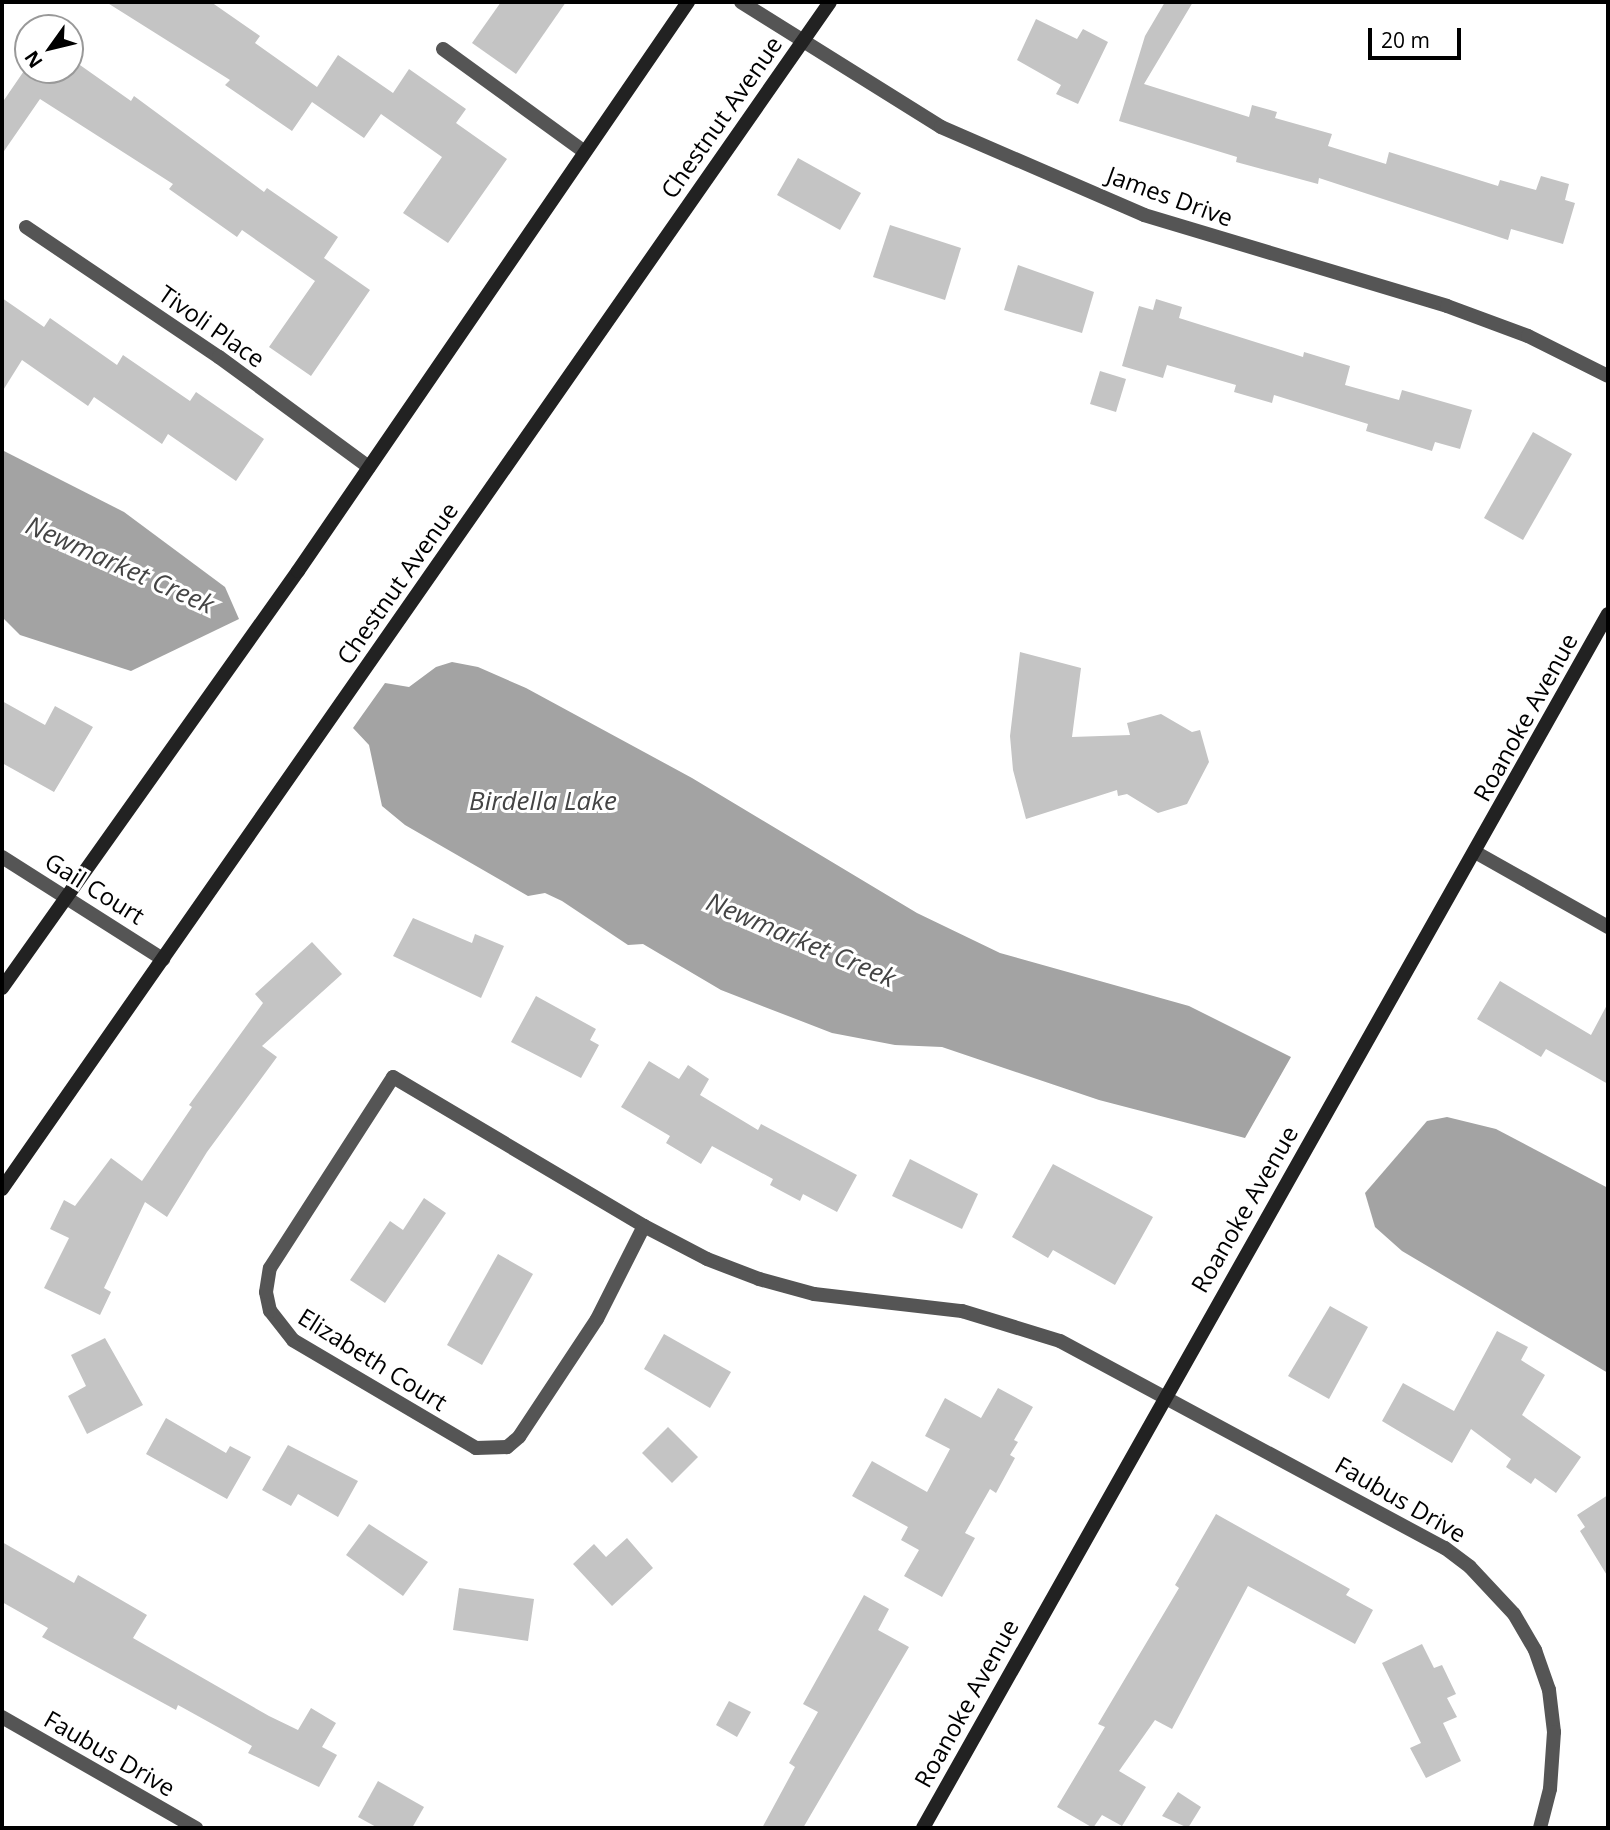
<!DOCTYPE html>
<style>
body{margin:0}
#map{position:relative;width:1610px;height:1830px;overflow:hidden;background:#fff;font-family:"Open Sans",sans-serif}
div>[style]{position:absolute}
.water>*{inset:0;background:#a3a3a3}
.building>*{inset:0;background:#c4c4c4}
.lane>*{height:14px;margin:-7px;padding:0 7px;transform-origin:7px;border-radius:7px;background:#555}
.street>*{height:14px;margin:-7px;padding:0 7px;transform-origin:7px;border-radius:7px;background:#555}
.secondary>*{height:14px;margin:-7px;padding:0 7px;transform-origin:7px;border-radius:7px;background:#222}
span{translate:-50% -50%;white-space:nowrap;text-align:center;line-height:1.15;-webkit-text-stroke:6px #fff;paint-order:stroke}
.street-label{font-size:24px;color:#000}
.water-label{font-size:26px;color:#444;font-style:italic}
.frame{position:absolute;inset:0;border:4px solid #000;pointer-events:none}
.north{position:absolute;left:14px;top:14px;width:70px;height:70px;box-sizing:border-box;background:#fff;border:2px solid #999;border-radius:50%;rotate:236deg;font-size:19px;font-weight:700;line-height:28px;text-align:center;color:#000}
.north::after{content:'';display:block;margin:auto;width:24px;height:32px;background:#000;clip-path:polygon(50% 0,100% 100%,50% 72%,0 100%)}
.scale{position:absolute;left:1368px;top:28px;width:93px;height:32px;box-sizing:border-box;border:4px solid #000;border-top:0;padding-left:9px;font-size:21px;line-height:24px;white-space:nowrap;color:#000;-webkit-text-stroke:5px #fff;paint-order:stroke}
</style>
<div id="map">
<div class="water">
<div style="clip-path:polygon(2px 450px,124px 512px,225px 587px,239px 619px,131px 671px,20px 635px,2px 617px)"></div>
<div style="clip-path:polygon(452px 662px,478px 667px,526px 688px,692px 778px,917px 913px,1000px 953px,1189px 1006px,1291px 1057px,1245px 1138px,1099px 1100px,942px 1047px,895px 1045px,832px 1033px,721px 990px,643px 944px,628px 945px,562px 901px,545px 893px,528px 896px,405px 825px,382px 806px,369px 745px,353px 728px,385px 683px,409px 687px,436px 667px)"></div>
<div style="clip-path:polygon(1447px 1117px,1496px 1129px,1608px 1188px,1608px 1373px,1402px 1251px,1375px 1227px,1365px 1193px,1427px 1121px)"></div>
</div>
<div class="building">
<div style="clip-path:polygon(106px 2px,211px 2px,260px 36px,255px 43px,317px 87px,338px 55px,393px 93px,409px 69px,466px 109px,456px 123px,507px 159px,448px 243px,403px 213px,442px 157px,381px 114px,364px 138px,312px 102px,292px 131px,225px 85px,230px 80px)"></div>
<div style="clip-path:polygon(501px 2px,566px 2px,516px 74px,472px 43px)"></div>
<div style="clip-path:polygon(1165px 2px,1193px 2px,1144px 84px,1249px 117px,1252px 105px,1277px 112px,1275px 118px,1332px 134px,1328px 146px,1386px 164px,1389px 152px,1498px 186px,1500px 180px,1536px 190px,1541px 176px,1569px 184px,1565px 200px,1575px 203px,1563px 244px,1511px 229px,1508px 240px,1319px 178px,1318px 184px,1236px 162px,1237px 157px,1119px 121px,1145px 36px)"></div>
<div style="clip-path:polygon(1036px 19px,1077px 39px,1083px 29px,1108px 42px,1078px 104px,1056px 94px,1061px 85px,1017px 60px)"></div>
<div style="clip-path:polygon(70px 58px,131px 101px,134px 96px,264px 192px,267px 188px,338px 237px,324px 258px,370px 290px,311px 376px,269px 347px,315px 281px,242px 230px,237px 237px,169px 189px,173px 184px,40px 99px,2px 154px,2px 103px,28px 65px,28px 70px,70px 70px)"></div>
<div style="clip-path:polygon(798px 158px,861px 193px,840px 230px,777px 195px)"></div>
<div style="clip-path:polygon(890px 225px,961px 248px,945px 300px,873px 277px)"></div>
<div style="clip-path:polygon(1018px 265px,1094px 292px,1082px 333px,1004px 310px)"></div>
<div style="clip-path:polygon(2px 298px,44px 327px,50px 318px,117px 365px,123px 355px,190px 401px,196px 392px,264px 439px,236px 481px,168px 434px,162px 444px,94px 397px,88px 406px,22px 360px,2px 392px)"></div>
<div style="clip-path:polygon(1156px 299px,1182px 307px,1179px 318px,1303px 357px,1304px 352px,1350px 366px,1345px 385px,1399px 400px,1402px 390px,1472px 410px,1460px 449px,1435px 442px,1432px 451px,1366px 431px,1368px 424px,1274px 395px,1272px 403px,1234px 392px,1236px 385px,1167px 365px,1163px 378px,1122px 366px,1139px 306px,1153px 310px)"></div>
<div style="clip-path:polygon(1100px 371px,1126px 379px,1116px 412px,1090px 404px)"></div>
<div style="clip-path:polygon(1533px 432px,1572px 454px,1523px 540px,1484px 518px)"></div>
<div style="clip-path:polygon(1020px 652px,1081px 668px,1072px 737px,1130px 735px,1127px 723px,1161px 714px,1192px 732px,1200px 730px,1209px 762px,1187px 804px,1158px 813px,1127px 794px,1118px 796px,1117px 790px,1026px 819px,1013px 770px,1010px 736px)"></div>
<div style="clip-path:polygon(2px 701px,45px 725px,55px 706px,93px 727px,54px 792px,2px 763px)"></div>
<div style="clip-path:polygon(413px 918px,472px 943px,475px 934px,504px 946px,481px 998px,393px 956px)"></div>
<div style="clip-path:polygon(312px 942px,342px 974px,262px 1046px,277px 1057px,207px 1152px,167px 1217px,145px 1202px,104px 1288px,111px 1292px,100px 1315px,44px 1288px,69px 1238px,50px 1229px,64px 1200px,75px 1206px,111px 1158px,142px 1181px,192px 1107px,189px 1105px,263px 1003px,255px 994px)"></div>
<div style="clip-path:polygon(1500px 981px,1591px 1035px,1608px 1003px,1608px 1084px,1546px 1049px,1541px 1057px,1477px 1019px)"></div>
<div style="clip-path:polygon(536px 996px,596px 1029px,590px 1040px,599px 1045px,581px 1078px,511px 1042px)"></div>
<div style="clip-path:polygon(649px 1061px,679px 1079px,688px 1065px,709px 1079px,700px 1095px,758px 1130px,761px 1124px,857px 1175px,837px 1212px,803px 1194px,800px 1201px,770px 1185px,773px 1179px,712px 1146px,701px 1164px,666px 1143px,670px 1136px,621px 1107px)"></div>
<div style="clip-path:polygon(910px 1159px,978px 1194px,962px 1229px,892px 1196px)"></div>
<div style="clip-path:polygon(1053px 1164px,1153px 1217px,1115px 1285px,1053px 1250px,1048px 1258px,1012px 1237px)"></div>
<div style="clip-path:polygon(424px 1198px,446px 1213px,385px 1303px,350px 1280px,390px 1221px,403px 1230px)"></div>
<div style="clip-path:polygon(498px 1254px,533px 1274px,482px 1365px,447px 1345px)"></div>
<div style="clip-path:polygon(1330px 1306px,1368px 1327px,1329px 1399px,1288px 1376px)"></div>
<div style="clip-path:polygon(1497px 1331px,1528px 1347px,1521px 1360px,1545px 1375px,1522px 1415px,1581px 1457px,1556px 1493px,1535px 1478px,1531px 1484px,1506px 1467px,1511px 1459px,1471px 1429px,1452px 1463px,1382px 1421px,1403px 1383px,1454px 1411px)"></div>
<div style="clip-path:polygon(664px 1334px,731px 1372px,710px 1408px,644px 1369px)"></div>
<div style="clip-path:polygon(105px 1338px,143px 1405px,87px 1434px,68px 1396px,86px 1386px,71px 1355px)"></div>
<div style="clip-path:polygon(998px 1388px,1033px 1407px,1014px 1440px,1018px 1442px,1010px 1455px,1015px 1458px,996px 1493px,990px 1489px,965px 1533px,975px 1538px,942px 1597px,904px 1576px,919px 1550px,901px 1540px,908px 1527px,852px 1496px,872px 1461px,927px 1492px,950px 1449px,925px 1436px,945px 1398px,981px 1418px)"></div>
<div style="clip-path:polygon(166px 1418px,226px 1453px,230px 1446px,251px 1457px,227px 1499px,146px 1454px)"></div>
<div style="clip-path:polygon(668px 1427px,698px 1457px,672px 1483px,642px 1453px)"></div>
<div style="clip-path:polygon(288px 1445px,358px 1481px,338px 1517px,298px 1494px,291px 1506px,262px 1490px)"></div>
<div style="clip-path:polygon(1608px 1495px,1608px 1577px,1580px 1531px,1585px 1527px,1577px 1515px)"></div>
<div style="clip-path:polygon(1216px 1514px,1350px 1589px,1346px 1595px,1373px 1610px,1355px 1644px,1248px 1586px,1172px 1729px,1155px 1720px,1119px 1771px,1146px 1787px,1122px 1826px,1102px 1815px,1093px 1828px,1057px 1807px,1105px 1727px,1098px 1724px,1179px 1588px,1175px 1585px)"></div>
<div style="clip-path:polygon(369px 1524px,428px 1562px,403px 1596px,346px 1555px)"></div>
<div style="clip-path:polygon(627px 1538px,653px 1568px,612px 1606px,573px 1564px,594px 1544px,606px 1557px)"></div>
<div style="clip-path:polygon(2px 1542px,74px 1583px,78px 1575px,147px 1615px,133px 1638px,269px 1716px,298px 1730px,311px 1708px,336px 1723px,322px 1747px,337px 1755px,319px 1787px,248px 1753px,252px 1746px,178px 1705px,176px 1710px,42px 1637px,48px 1628px,2px 1602px)"></div>
<div style="clip-path:polygon(459px 1588px,534px 1599px,528px 1641px,453px 1630px)"></div>
<div style="clip-path:polygon(864px 1595px,889px 1609px,878px 1630px,909px 1647px,803px 1828px,762px 1828px,795px 1767px,789px 1763px,818px 1712px,803px 1704px)"></div>
<div style="clip-path:polygon(1422px 1644px,1434px 1668px,1442px 1665px,1456px 1694px,1447px 1698px,1457px 1717px,1443px 1723px,1461px 1761px,1426px 1778px,1410px 1748px,1421px 1743px,1382px 1663px)"></div>
<div style="clip-path:polygon(729px 1701px,751px 1712px,737px 1737px,716px 1725px)"></div>
<div style="clip-path:polygon(378px 1781px,424px 1807px,412px 1828px,378px 1828px,358px 1817px)"></div>
<div style="clip-path:polygon(1178px 1792px,1201px 1807px,1188px 1828px,1162px 1816px)"></div>
</div>
<div class="lane">
<div style="left:443px;top:49px;width:175px;rotate:36deg"></div>
<div style="left:26px;top:227px;width:233px;rotate:34deg"></div>
<div style="left:219px;top:357px;width:186px;rotate:36.3deg"></div>
</div>
<div class="street">
<div style="left:741px;top:2px;width:236px;rotate:32deg"></div>
<div style="left:941px;top:127px;width:221px;rotate:23.4deg"></div>
<div style="left:1144px;top:215px;width:316px;rotate:16.7deg"></div>
<div style="left:1447px;top:306px;width:86px;rotate:20.3deg"></div>
<div style="left:1528px;top:336px;width:89px;rotate:26.6deg"></div>
<div style="left:1475px;top:852px;width:153px;rotate:29.4deg"></div>
<div style="left:2px;top:857px;width:191px;rotate:32.4deg"></div>
<div style="left:393px;top:1077px;width:292px;rotate:30.7deg"></div>
<div style="left:644px;top:1226px;width:104px;rotate:116.8deg"></div>
<div style="left:597px;top:1319px;width:141px;rotate:123.5deg"></div>
<div style="left:519px;top:1437px;width:16px;rotate:140deg"></div>
<div style="left:507px;top:1447px;width:31px;rotate:178deg"></div>
<div style="left:476px;top:1448px;width:212px;rotate:-149.5deg"></div>
<div style="left:293px;top:1340px;width:37px;rotate:-128deg"></div>
<div style="left:270px;top:1311px;width:19px;rotate:-102deg"></div>
<div style="left:266px;top:1292px;width:24px;rotate:-81deg"></div>
<div style="left:270px;top:1268px;width:227px;rotate:-57.2deg"></div>
<div style="left:644px;top:1226px;width:71px;rotate:27.6deg"></div>
<div style="left:707px;top:1259px;width:56px;rotate:21deg"></div>
<div style="left:759px;top:1279px;width:57px;rotate:15.3deg"></div>
<div style="left:814px;top:1294px;width:149px;rotate:6.6deg"></div>
<div style="left:962px;top:1311px;width:102px;rotate:17deg"></div>
<div style="left:1060px;top:1341px;width:437px;rotate:28.3deg"></div>
<div style="left:1445px;top:1548px;width:31px;rotate:37deg"></div>
<div style="left:1470px;top:1567px;width:64px;rotate:46.9deg"></div>
<div style="left:1514px;top:1614px;width:42px;rotate:59.7deg"></div>
<div style="left:1535px;top:1650px;width:42px;rotate:70.7deg"></div>
<div style="left:1549px;top:1690px;width:42px;rotate:83.2deg"></div>
<div style="left:1554px;top:1732px;width:57px;rotate:94deg"></div>
<div style="left:1550px;top:1789px;width:40px;rotate:104.4deg"></div>
<div style="left:2px;top:1717px;width:224px;rotate:29.8deg"></div>
</div>
<div class="secondary">
<div style="left:2px;top:988px;width:511px;rotate:-54.63deg"></div>
<div style="left:298px;top:571px;width:690px;rotate:-55.57deg"></div>
<div style="left:2px;top:1189px;width:1447px;rotate:-55.1deg"></div>
<div style="left:923px;top:1828px;width:1394px;rotate:-60.57deg"></div>
</div>
<div class="street-label">
<span style="left:721px;top:117px;rotate:-55deg">Chestnut Avenue</span>
<span style="left:1170px;top:196px;rotate:20deg">James Drive</span>
<span style="left:212px;top:326px;rotate:35deg">Tivoli Place</span>
<span style="left:397px;top:583px;rotate:-55deg">Chestnut Avenue</span>
<span style="left:1525px;top:717px;rotate:-61deg">Roanoke Avenue</span>
<span style="left:95px;top:888px;rotate:32deg">Gail Court</span>
<span style="left:1244px;top:1209px;rotate:-60deg">Roanoke Avenue</span>
<span style="left:373px;top:1359px;rotate:32deg">Elizabeth Court</span>
<span style="left:1401px;top:1499px;rotate:30deg">Faubus Drive</span>
<span style="left:966px;top:1703px;rotate:-61deg">Roanoke Avenue</span>
<span style="left:110px;top:1753px;rotate:30deg">Faubus Drive</span>
</div>
<div class="water-label">
<span style="left:120px;top:565px;rotate:24deg">Newmarket Creek</span>
<span style="left:543px;top:801px">Birdella Lake</span>
<span style="left:801px;top:940px;rotate:23deg">Newmarket Creek</span>
</div>
<div class="frame"></div>
<div class="north">N</div>
<div class="scale">20 m</div>
</div>
